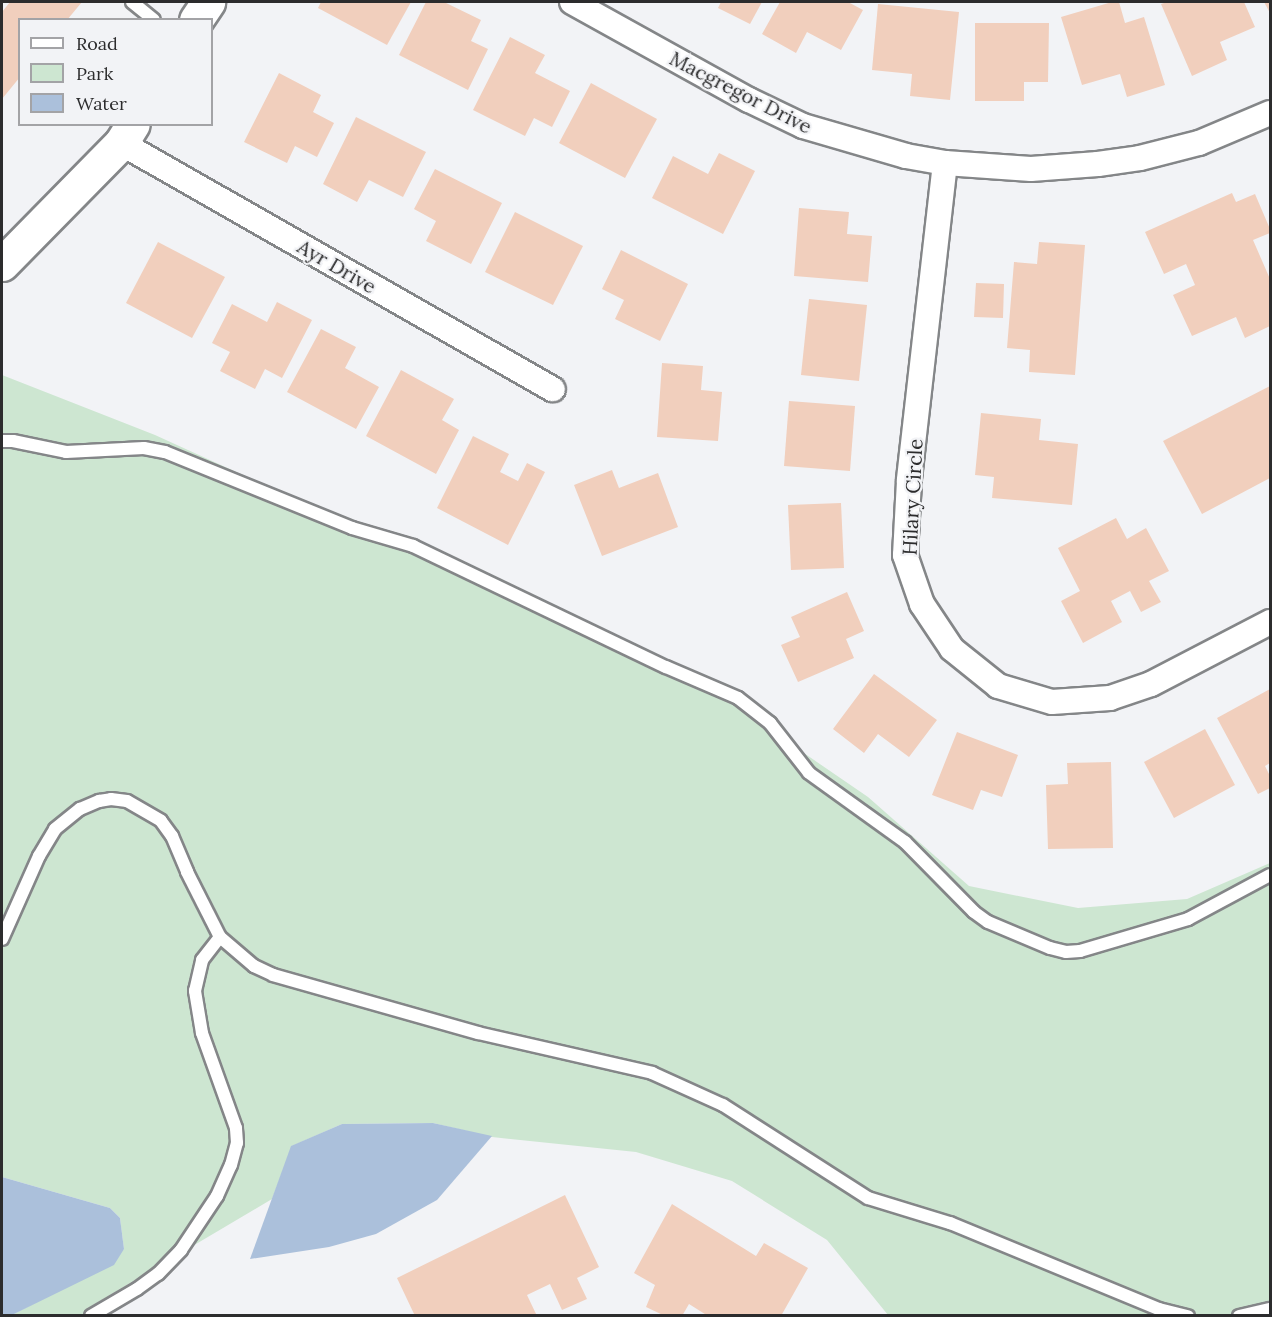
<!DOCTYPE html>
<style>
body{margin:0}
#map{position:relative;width:1272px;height:1317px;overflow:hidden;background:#f2f3f6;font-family:Lora,serif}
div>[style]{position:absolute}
.green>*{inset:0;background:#cde6d1}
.water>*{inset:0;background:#abc0db}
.building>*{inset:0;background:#f1cfbd}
.roads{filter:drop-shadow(2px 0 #848688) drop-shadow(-2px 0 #848688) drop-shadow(0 2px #848688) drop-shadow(0 -2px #848688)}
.lane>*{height:12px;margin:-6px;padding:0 6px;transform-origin:6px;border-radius:6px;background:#fff}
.street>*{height:24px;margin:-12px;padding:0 12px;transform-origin:12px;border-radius:12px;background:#fff}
.secondary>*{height:33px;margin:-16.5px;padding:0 16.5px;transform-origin:16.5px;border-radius:16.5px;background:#fff}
span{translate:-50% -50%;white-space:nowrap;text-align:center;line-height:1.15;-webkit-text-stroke:4.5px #f2f3f6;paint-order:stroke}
.street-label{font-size:20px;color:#2c2c2d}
.frame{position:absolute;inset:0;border:3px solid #2c2c2d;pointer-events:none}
.legend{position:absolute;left:18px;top:18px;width:195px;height:108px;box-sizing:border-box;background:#f2f3f6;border:2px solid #a3a3a6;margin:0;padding:8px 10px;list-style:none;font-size:18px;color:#2c2c2d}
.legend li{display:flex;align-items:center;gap:12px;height:30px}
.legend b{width:30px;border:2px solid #a3a3a6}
</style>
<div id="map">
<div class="green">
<div style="clip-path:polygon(2px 375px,155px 435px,706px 686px,868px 797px,969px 886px,1078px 908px,1187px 899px,1270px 863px,1270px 1315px,888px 1315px,827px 1240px,732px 1181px,636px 1152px,492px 1137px,433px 1123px,342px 1124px,292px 1146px,272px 1199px,88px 1308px,83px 1315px,12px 1315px,83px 1278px,124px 1249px,120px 1218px,110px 1208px,2px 1177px)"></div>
</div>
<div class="water">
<div style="clip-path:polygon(433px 1123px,492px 1136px,437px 1200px,376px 1234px,329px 1247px,250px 1259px,291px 1146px,342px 1124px)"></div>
<div style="clip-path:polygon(2px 1177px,110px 1208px,120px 1218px,124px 1249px,114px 1265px,12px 1315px,2px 1315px)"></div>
</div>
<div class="building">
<div style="clip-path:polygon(10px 2px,82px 2px,67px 20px,20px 20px,20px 77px,2px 99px,2px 12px)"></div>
<div style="clip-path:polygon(321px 2px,411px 2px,387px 45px,318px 8px)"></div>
<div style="clip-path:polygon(426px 2px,444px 2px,481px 20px,471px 41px,488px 49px,468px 90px,399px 55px)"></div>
<div style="clip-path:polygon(721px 2px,762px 2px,750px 24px,718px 8px)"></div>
<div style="clip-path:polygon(780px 2px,848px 2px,863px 10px,841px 50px,807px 32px,796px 53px,762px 34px)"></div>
<div style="clip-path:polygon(1112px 2px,1119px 2px,1125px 23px,1144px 17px,1165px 85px,1127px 97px,1120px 74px,1082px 85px,1061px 17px)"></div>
<div style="clip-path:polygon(1167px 2px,1244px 2px,1255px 27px,1220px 42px,1227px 60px,1192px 76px,1161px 4px)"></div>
<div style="clip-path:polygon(1264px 2px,1270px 2px,1270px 13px)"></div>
<div style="clip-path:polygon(878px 4px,959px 12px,950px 100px,910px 96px,912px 74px,872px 70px)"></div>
<div style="clip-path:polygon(975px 23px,1049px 23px,1048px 82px,1024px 82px,1024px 101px,975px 101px)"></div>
<div style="clip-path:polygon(510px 37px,545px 55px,535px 73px,570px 91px,552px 127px,534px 118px,525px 136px,473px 110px)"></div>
<div style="clip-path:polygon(279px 73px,321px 95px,313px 112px,334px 123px,317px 157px,295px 146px,287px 163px,244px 142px)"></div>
<div style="clip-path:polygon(591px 83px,657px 119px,625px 178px,559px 143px)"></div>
<div style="clip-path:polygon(356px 117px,426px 152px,403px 197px,369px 180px,357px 202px,323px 184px)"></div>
<div style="clip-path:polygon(719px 153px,755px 171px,723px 234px,652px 198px,673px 156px,708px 174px)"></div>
<div style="clip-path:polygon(435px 169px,502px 203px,471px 264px,426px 241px,436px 221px,414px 209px)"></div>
<div style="clip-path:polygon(1232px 193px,1236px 202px,1255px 194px,1270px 229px,1270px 233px,1253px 240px,1270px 279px,1270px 326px,1245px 338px,1236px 317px,1192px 336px,1173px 295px,1195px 285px,1186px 264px,1164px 274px,1145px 232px)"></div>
<div style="clip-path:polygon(799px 208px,849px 212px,847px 234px,872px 236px,868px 282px,794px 276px)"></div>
<div style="clip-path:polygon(515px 212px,583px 246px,553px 305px,485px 272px)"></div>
<div style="clip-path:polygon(158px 242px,225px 277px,192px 338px,126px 303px)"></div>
<div style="clip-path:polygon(1039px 242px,1085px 245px,1075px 375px,1029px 372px,1030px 350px,1007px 348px,1014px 262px,1037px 264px)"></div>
<div style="clip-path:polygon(621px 250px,688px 284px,660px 341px,615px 319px,624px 300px,602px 289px)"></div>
<div style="clip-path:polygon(976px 283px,1004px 284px,1003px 318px,974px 317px)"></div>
<div style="clip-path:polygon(809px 299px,867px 305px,859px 381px,801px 375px)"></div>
<div style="clip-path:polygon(277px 302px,312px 320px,282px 378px,265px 369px,255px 389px,220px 371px,230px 352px,212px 343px,232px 304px,267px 322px)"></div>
<div style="clip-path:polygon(321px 329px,356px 347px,345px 368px,379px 387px,356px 429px,287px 392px)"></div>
<div style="clip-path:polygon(662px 363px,703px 366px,701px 390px,722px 392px,718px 441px,657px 437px)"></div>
<div style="clip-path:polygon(401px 370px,454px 399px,442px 420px,459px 430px,436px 474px,366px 436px)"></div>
<div style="clip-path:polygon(1270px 386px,1270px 478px,1202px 514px,1163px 441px)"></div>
<div style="clip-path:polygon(789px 401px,855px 406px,850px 471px,784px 466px)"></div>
<div style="clip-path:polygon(981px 413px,1041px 419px,1039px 440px,1078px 444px,1072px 505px,992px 498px,994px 477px,975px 475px)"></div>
<div style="clip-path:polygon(473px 436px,509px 454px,500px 472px,518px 481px,527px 463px,545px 472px,508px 545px,437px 508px)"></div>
<div style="clip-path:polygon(612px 470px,619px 488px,658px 473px,678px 527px,602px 556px,574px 485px)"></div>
<div style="clip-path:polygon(841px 503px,844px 568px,791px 570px,788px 505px)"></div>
<div style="clip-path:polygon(1116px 518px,1127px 539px,1146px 528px,1169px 571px,1149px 581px,1161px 602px,1141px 612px,1130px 591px,1111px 601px,1122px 622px,1083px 643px,1061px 601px,1080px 591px,1058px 548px)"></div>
<div style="clip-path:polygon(847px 592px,864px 631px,846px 639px,854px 658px,798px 682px,781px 645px,800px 637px,791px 617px)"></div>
<div style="clip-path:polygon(874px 674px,937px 720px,909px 757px,878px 734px,864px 753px,833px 729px)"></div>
<div style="clip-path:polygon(1270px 689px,1270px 763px,1265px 766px,1270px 776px,1270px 788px,1258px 794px,1217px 718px)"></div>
<div style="clip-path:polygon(1205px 729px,1235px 785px,1174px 818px,1144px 762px)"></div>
<div style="clip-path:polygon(957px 732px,1018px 755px,1002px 797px,981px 790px,973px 810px,932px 795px)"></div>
<div style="clip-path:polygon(1111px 762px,1113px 848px,1048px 849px,1046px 785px,1068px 784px,1067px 763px)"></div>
<div style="clip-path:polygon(565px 1195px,599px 1267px,577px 1278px,587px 1299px,562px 1310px,550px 1284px,527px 1295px,537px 1316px,415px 1316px,397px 1278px)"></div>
<div style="clip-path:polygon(672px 1204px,756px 1256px,764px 1243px,808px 1268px,781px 1316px,708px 1316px,689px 1304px,682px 1316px,665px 1316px,646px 1307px,655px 1285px,634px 1273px)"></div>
</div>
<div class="roads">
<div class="lane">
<div style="left:132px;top:2px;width:28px;rotate:39deg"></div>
<div style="left:2px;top:441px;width:11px"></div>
<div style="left:13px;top:441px;width:54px;rotate:11.7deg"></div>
<div style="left:66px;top:452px;width:78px;rotate:-2.9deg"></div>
<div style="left:144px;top:448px;width:21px;rotate:11deg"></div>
<div style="left:165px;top:452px;width:202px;rotate:22.1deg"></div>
<div style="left:352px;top:528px;width:64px;rotate:16.4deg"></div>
<div style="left:413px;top:546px;width:280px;rotate:25.6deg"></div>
<div style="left:666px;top:667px;width:78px;rotate:23.3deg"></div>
<div style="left:738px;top:698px;width:41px;rotate:38deg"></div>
<div style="left:770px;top:723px;width:63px;rotate:52deg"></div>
<div style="left:809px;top:773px;width:118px;rotate:35.7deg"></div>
<div style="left:905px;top:842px;width:98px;rotate:45.4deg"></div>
<div style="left:974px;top:912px;width:17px;rotate:36deg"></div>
<div style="left:988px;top:922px;width:67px;rotate:22.8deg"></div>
<div style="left:1050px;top:948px;width:16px;rotate:14deg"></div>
<div style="left:1066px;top:952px;width:14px;rotate:-4deg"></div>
<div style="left:1080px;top:951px;width:113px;rotate:-16.5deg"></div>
<div style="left:1188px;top:919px;width:93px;rotate:-28.2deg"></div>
<div style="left:2px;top:939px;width:91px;rotate:-66deg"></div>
<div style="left:39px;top:856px;width:31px;rotate:-59deg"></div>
<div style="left:55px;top:829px;width:32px;rotate:-39deg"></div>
<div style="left:80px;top:809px;width:21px;rotate:-23deg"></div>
<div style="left:99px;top:801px;width:12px;rotate:-9deg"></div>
<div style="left:111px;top:799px;width:16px;rotate:7deg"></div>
<div style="left:127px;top:801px;width:39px;rotate:30deg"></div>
<div style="left:161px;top:821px;width:19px;rotate:54deg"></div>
<div style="left:172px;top:836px;width:39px;rotate:67deg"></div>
<div style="left:187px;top:872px;width:73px;rotate:63.1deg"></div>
<div style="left:220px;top:937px;width:45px;rotate:40.5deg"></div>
<div style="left:254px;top:966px;width:21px;rotate:25deg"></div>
<div style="left:273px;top:975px;width:213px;rotate:15.8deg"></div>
<div style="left:478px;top:1033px;width:179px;rotate:12.9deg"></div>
<div style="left:652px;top:1073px;width:78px;rotate:24.3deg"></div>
<div style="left:723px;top:1105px;width:172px;rotate:32.7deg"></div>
<div style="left:868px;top:1198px;width:86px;rotate:17deg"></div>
<div style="left:950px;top:1223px;width:226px;rotate:22.4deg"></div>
<div style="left:1159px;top:1309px;width:30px;rotate:14deg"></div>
<div style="left:91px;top:1316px;width:53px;rotate:-30.4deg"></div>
<div style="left:137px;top:1289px;width:26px;rotate:-36deg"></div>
<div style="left:158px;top:1274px;width:33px;rotate:-46deg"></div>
<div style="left:181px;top:1250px;width:65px;rotate:-56.3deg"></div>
<div style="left:217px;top:1196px;width:34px;rotate:-66deg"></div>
<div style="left:231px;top:1165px;width:23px;rotate:-75deg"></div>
<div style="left:237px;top:1143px;width:15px;rotate:-94deg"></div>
<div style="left:236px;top:1128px;width:101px;rotate:-109.7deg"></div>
<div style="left:202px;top:1033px;width:43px;rotate:-99.5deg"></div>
<div style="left:195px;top:991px;width:32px;rotate:-77deg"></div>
<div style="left:202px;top:960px;width:29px;rotate:-52deg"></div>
<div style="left:1239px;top:1316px;width:32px;rotate:-13deg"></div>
</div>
<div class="street">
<div style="left:572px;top:2px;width:202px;rotate:29deg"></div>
<div style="left:749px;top:100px;width:60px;rotate:25.7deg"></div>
<div style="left:803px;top:126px;width:107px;rotate:16.2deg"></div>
<div style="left:906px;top:156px;width:40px;rotate:10deg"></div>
<div style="left:945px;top:163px;width:86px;rotate:4deg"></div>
<div style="left:1031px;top:169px;width:67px;rotate:-4.3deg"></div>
<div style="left:1098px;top:164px;width:42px;rotate:-8.1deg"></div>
<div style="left:1140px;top:158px;width:61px;rotate:-14.3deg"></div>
<div style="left:1199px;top:143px;width:77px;rotate:-22.9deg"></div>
<div style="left:121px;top:143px;width:497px;rotate:29.7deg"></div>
<div style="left:945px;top:163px;width:320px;rotate:96.5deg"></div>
<div style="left:909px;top:481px;width:74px;rotate:93.1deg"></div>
<div style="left:905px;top:555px;width:52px;rotate:70.9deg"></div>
<div style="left:922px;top:604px;width:54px;rotate:56.3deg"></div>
<div style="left:952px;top:649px;width:59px;rotate:38.8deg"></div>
<div style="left:998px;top:686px;width:56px;rotate:16.5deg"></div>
<div style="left:1052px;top:702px;width:58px;rotate:-3.9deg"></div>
<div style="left:1110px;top:698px;width:43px;rotate:-18.9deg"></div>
<div style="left:1151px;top:684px;width:134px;rotate:-27.5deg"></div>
</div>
<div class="secondary">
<div style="left:196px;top:20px;width:22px;rotate:-56deg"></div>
<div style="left:2px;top:264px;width:170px;rotate:-45.5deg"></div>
<div style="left:121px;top:143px;width:22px;rotate:-58deg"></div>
</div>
</div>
<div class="street-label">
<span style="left:741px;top:92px;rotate:27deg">Macgregor Drive</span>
<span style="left:337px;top:266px;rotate:30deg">Ayr Drive</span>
<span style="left:912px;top:497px;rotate:-87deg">Hilary Circle</span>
</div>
<div class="frame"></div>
<ul class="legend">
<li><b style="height:8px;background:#fff"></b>Road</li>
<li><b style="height:16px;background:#cde6d1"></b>Park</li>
<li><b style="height:16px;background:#abc0db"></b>Water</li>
</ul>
</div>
